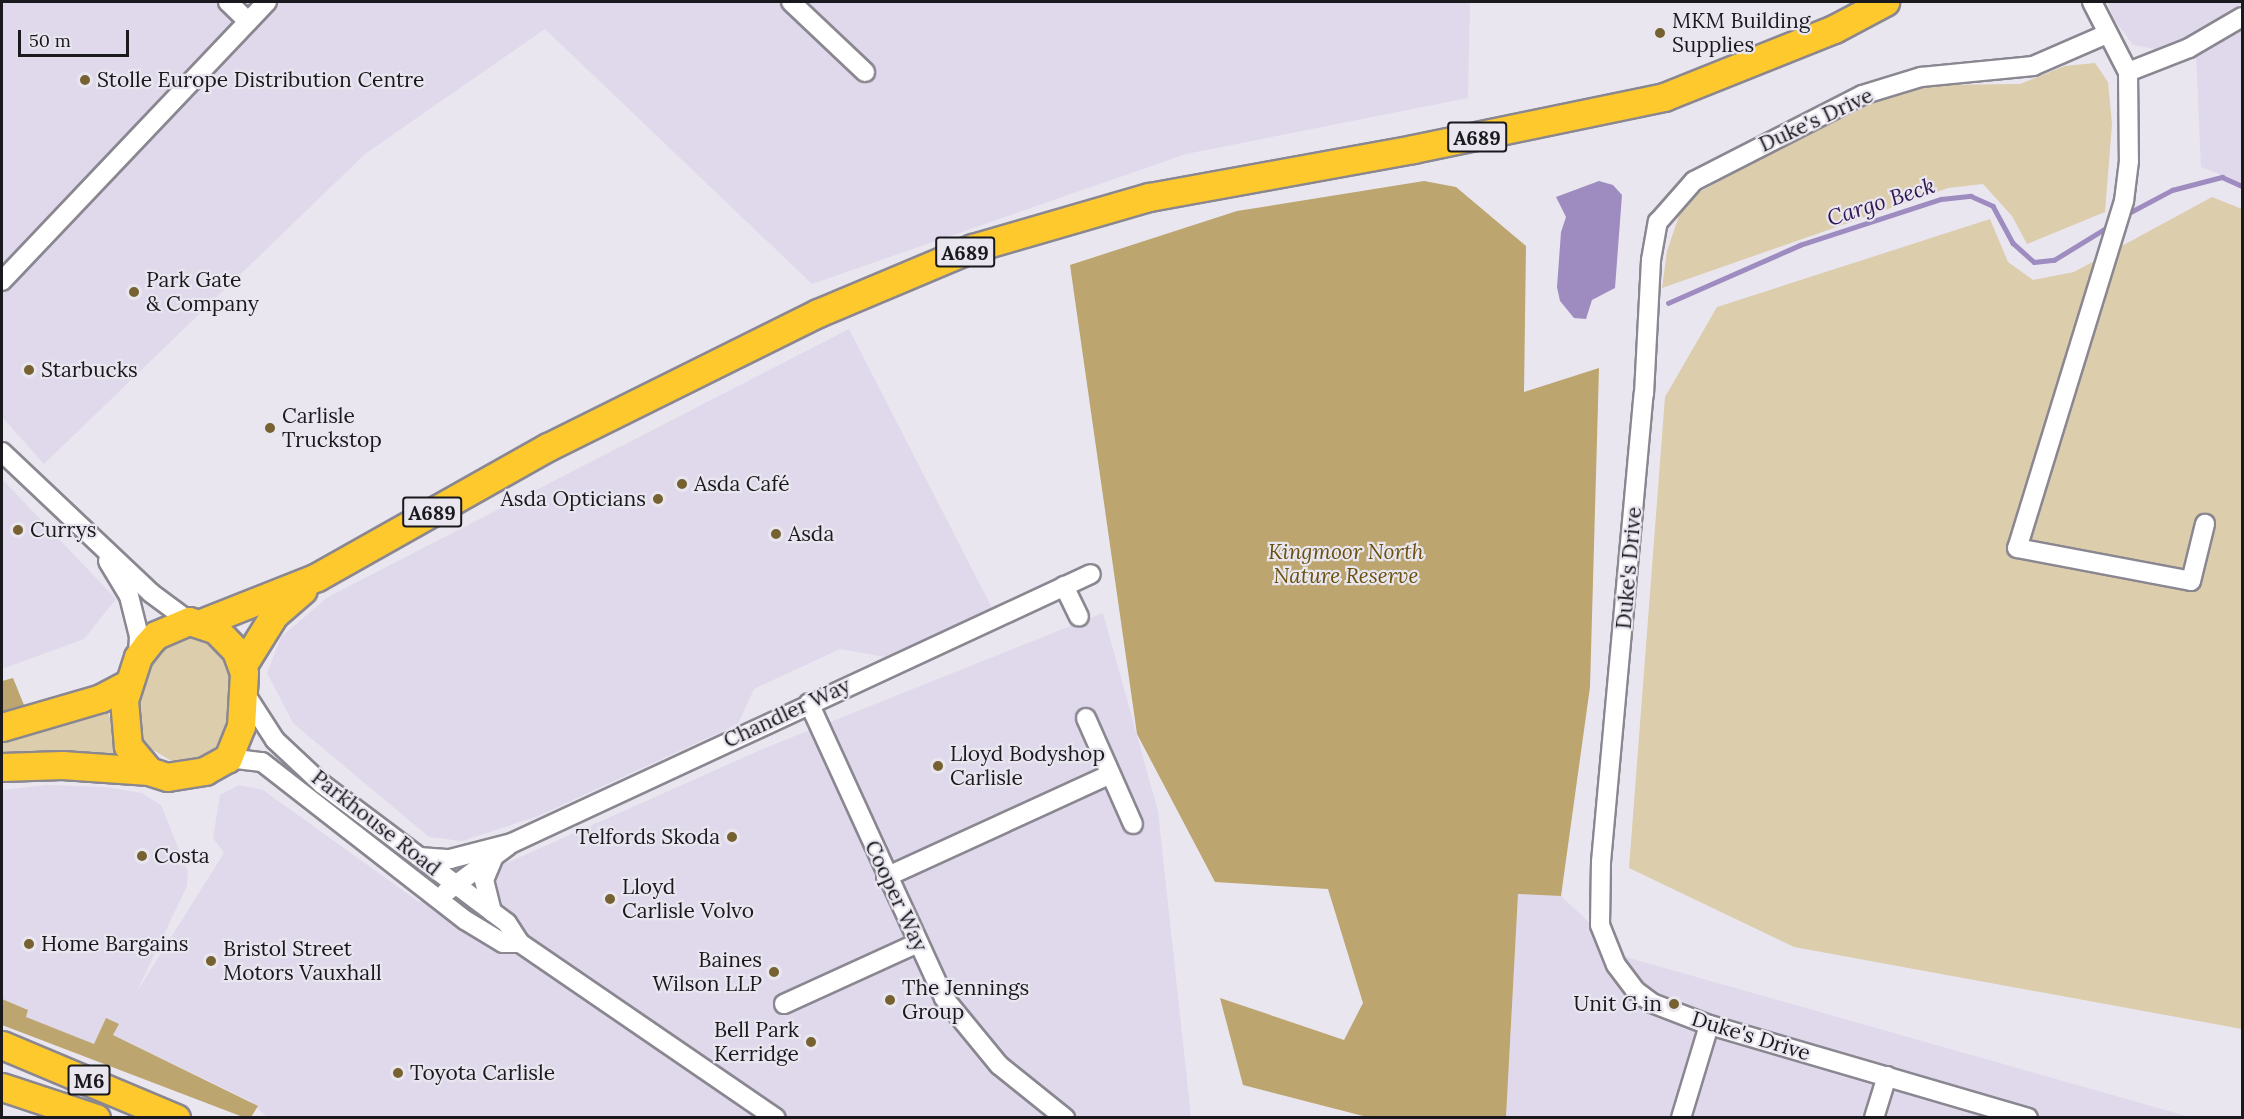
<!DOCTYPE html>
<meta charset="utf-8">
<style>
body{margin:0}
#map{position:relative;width:2244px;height:1119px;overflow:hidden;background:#e9e6f0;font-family:Lora,serif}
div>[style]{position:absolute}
.built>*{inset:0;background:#dfd9eb}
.green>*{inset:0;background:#dccdac}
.forest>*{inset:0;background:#bca56e}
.water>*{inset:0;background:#9e8cc0}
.stream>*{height:4.5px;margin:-2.25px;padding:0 2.25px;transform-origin:2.25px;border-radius:2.25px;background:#9e8cc0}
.roads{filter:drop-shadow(2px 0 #8a8791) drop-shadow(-2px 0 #8a8791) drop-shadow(0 2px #8a8791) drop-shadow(0 -2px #8a8791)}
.minor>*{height:18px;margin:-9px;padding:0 9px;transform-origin:9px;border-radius:9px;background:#fff}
.highway>*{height:27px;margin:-13.5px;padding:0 13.5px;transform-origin:13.5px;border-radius:13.5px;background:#fec92c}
.dots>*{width:16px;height:16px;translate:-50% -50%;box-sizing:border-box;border:3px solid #e9e6f0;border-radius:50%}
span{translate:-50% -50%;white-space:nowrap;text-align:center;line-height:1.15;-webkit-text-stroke:4.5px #e9e6f0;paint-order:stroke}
.shield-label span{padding:2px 4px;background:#e9e6f0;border:2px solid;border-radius:4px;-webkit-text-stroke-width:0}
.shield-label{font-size:20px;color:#1a191d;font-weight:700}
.poi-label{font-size:21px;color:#1a191d}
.left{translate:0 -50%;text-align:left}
.right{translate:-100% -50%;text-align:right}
.street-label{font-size:21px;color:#1a191d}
.park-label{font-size:21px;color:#69510d;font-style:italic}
.water-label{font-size:22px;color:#321755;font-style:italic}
.frame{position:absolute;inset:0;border:3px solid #1a191d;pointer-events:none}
.scale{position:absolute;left:18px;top:30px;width:111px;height:27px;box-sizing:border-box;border:3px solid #1a191d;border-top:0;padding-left:8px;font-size:18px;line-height:21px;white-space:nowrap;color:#1a191d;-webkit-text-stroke:4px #e9e6f0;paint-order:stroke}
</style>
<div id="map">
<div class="built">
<div style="clip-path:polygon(2px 2px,1470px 2px,1468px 98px,1186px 154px,812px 284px,545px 29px,365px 154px,44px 464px,2px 417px)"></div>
<div style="clip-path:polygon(2108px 2px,2242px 2px,2242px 183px,2201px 167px,2195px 33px,2155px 49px,2133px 45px,2113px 18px)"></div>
<div style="clip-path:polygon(849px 329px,993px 610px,885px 657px,840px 649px,754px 689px,738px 724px,538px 816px,462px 841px,429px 837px,293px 723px,267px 673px,281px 637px,328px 597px)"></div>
<div style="clip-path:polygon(2px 479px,116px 599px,84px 639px,2px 669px)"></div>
<div style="clip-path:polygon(1103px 613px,1158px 811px,1191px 1117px,267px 1117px,250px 1101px,113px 1035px,119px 1024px,95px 1045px,26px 1017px,28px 1010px,2px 999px,2px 790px,47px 785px,106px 787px,142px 793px,161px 805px,188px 872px,187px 886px,136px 993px,224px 853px,213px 838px,220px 795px,239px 785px,263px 790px,419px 902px,765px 748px)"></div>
<div style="clip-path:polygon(1518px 894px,1561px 896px,1626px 957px,2190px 1117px,1506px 1118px)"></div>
</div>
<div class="green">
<div style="clip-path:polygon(2095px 63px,2108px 82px,2112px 124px,2105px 212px,2027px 244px,2012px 216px,1983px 184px,1948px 188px,1662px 288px,1667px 251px,1684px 201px,1763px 156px,1854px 109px,1932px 85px,2020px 84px,2065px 66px)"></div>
<div style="clip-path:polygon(2212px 197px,2242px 209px,2242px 1029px,1794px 947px,1629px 868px,1665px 397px,1717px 307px,1990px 219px,2008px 262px,2033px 280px,2074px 272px)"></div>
<div style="clip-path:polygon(179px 637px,197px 637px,213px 643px,222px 653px,234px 682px,231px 725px,222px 738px,211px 753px,193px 761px,173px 762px,145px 745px,137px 732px,136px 703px,153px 658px)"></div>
<div style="clip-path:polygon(102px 709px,108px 712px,120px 751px,118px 760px,2px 757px,2px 734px)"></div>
</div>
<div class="forest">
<div style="clip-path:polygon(1424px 181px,1456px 187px,1526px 246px,1524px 392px,1599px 368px,1590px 687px,1561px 896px,1518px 894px,1506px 1117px,1367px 1117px,1243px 1085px,1220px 998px,1344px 1040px,1363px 1003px,1328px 889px,1215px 882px,1137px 734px,1070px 265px,1237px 211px)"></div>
<div style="clip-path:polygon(13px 678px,24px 705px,2px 713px,2px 681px)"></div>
<div style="clip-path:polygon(2px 999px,28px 1010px,26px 1017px,94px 1044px,106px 1018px,119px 1024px,113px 1035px,258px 1106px,251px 1117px,243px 1117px,2px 1025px)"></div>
</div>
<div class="water">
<div style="clip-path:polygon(1599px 181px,1613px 185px,1622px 195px,1615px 288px,1592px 300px,1586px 319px,1574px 318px,1560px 301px,1557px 287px,1561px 232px,1566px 217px,1556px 197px)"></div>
</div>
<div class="stream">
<div style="left:2125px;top:215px;width:53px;rotate:-28deg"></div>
<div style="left:2172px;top:190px;width:52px;rotate:-14.6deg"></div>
<div style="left:2222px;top:177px;width:22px;rotate:24deg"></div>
<div style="left:1668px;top:303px;width:144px;rotate:-23.7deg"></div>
<div style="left:1800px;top:245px;width:148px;rotate:-18.1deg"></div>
<div style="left:1941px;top:199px;width:30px;rotate:-6deg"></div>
<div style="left:1971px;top:196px;width:24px;rotate:24deg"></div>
<div style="left:1993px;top:206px;width:42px;rotate:61.6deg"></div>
<div style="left:2013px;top:243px;width:28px;rotate:42deg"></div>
<div style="left:2034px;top:262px;width:20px;rotate:-6deg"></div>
<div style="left:2054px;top:260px;width:67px;rotate:-31.6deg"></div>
</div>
<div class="roads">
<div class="minor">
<div style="left:228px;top:2px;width:28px;rotate:44deg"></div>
<div style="left:791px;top:2px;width:102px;rotate:43.4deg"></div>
<div style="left:2092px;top:2px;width:79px;rotate:62.8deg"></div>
<div style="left:2128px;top:72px;width:89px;rotate:89.4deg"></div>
<div style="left:2129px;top:161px;width:40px;rotate:97.1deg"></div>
<div style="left:2124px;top:201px;width:363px;rotate:107.1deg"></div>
<div style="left:2017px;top:548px;width:177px;rotate:10.7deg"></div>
<div style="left:2191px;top:581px;width:59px;rotate:-76.2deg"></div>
<div style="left:2128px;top:72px;width:66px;rotate:-21.5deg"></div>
<div style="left:2189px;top:48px;width:61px;rotate:-30.3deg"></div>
<div style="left:2px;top:281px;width:385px;rotate:-46.5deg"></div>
<div style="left:2px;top:452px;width:205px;rotate:43.4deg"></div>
<div style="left:151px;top:593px;width:47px;rotate:36.4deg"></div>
<div style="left:108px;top:561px;width:41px;rotate:59deg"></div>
<div style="left:129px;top:596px;width:41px;rotate:76deg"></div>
<div style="left:139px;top:636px;width:21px;rotate:93deg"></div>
<div style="left:1064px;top:586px;width:34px;rotate:64deg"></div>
<div style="left:244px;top:692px;width:57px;rotate:57.1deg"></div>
<div style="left:275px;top:740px;width:64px;rotate:43.1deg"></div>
<div style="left:322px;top:784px;width:231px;rotate:36.9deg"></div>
<div style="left:507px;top:923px;width:24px;rotate:57deg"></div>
<div style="left:520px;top:943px;width:310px;rotate:34.4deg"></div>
<div style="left:809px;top:703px;width:324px;rotate:65.4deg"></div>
<div style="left:944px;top:998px;width:87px;rotate:50.6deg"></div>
<div style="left:999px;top:1065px;width:85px;rotate:38.8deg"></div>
<div style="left:1086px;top:718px;width:116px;rotate:66.1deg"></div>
<div style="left:228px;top:758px;width:34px;rotate:7deg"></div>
<div style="left:262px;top:762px;width:257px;rotate:37.9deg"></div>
<div style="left:465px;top:920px;width:44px;rotate:31.2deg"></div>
<div style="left:503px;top:943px;width:17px"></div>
<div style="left:419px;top:857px;width:31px;rotate:4deg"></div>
<div style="left:450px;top:859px;width:64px;rotate:-14.5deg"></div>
<div style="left:512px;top:843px;width:638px;rotate:-24.92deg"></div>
<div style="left:886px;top:877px;width:247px;rotate:-24.6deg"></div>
<div style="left:446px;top:892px;width:77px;rotate:-36.6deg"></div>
<div style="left:492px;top:912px;width:33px;rotate:-104deg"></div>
<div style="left:484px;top:880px;width:23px;rotate:-67deg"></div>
<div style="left:784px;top:1004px;width:147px;rotate:-24.5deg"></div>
<div style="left:1681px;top:1118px;width:97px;rotate:-73.2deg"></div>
<div style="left:1874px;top:1118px;width:44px;rotate:-72.8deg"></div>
<div style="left:2028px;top:1118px;width:332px;rotate:-163.7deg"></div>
<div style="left:1709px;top:1025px;width:61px;rotate:-158.9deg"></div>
<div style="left:1652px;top:1003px;width:21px;rotate:-143deg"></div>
<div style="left:1635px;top:990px;width:31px;rotate:-127deg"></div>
<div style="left:1616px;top:965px;width:43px;rotate:-111.8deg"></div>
<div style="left:1600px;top:925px;width:63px;rotate:-89.1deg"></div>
<div style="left:1601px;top:862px;width:470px;rotate:-84.8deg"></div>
<div style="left:1644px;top:394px;width:134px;rotate:-87deg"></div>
<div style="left:1651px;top:260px;width:39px;rotate:-80deg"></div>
<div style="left:1658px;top:222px;width:55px;rotate:-48.7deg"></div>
<div style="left:1694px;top:181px;width:189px;rotate:-27.1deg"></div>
<div style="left:1862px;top:95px;width:62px;rotate:-17deg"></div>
<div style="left:1921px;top:77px;width:113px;rotate:-5.6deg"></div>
<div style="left:2033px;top:66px;width:81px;rotate:-23.4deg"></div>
</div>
<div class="highway">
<div style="left:189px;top:621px;width:28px;rotate:18deg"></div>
<div style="left:216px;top:630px;width:29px;rotate:46deg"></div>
<div style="left:236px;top:651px;width:23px;rotate:70deg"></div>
<div style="left:244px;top:673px;width:53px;rotate:93.2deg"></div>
<div style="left:241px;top:726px;width:35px;rotate:112deg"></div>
<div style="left:228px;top:758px;width:26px;rotate:151deg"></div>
<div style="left:205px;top:771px;width:38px;rotate:171deg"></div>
<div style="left:167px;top:777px;width:19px;rotate:-162deg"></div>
<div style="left:149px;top:771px;width:33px;rotate:-130deg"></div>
<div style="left:128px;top:746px;width:46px;rotate:-95deg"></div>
<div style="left:124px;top:700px;width:45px;rotate:-72deg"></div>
<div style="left:138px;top:657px;width:15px;rotate:-53deg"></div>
<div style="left:147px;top:645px;width:13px;rotate:-48deg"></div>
<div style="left:156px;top:635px;width:36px;rotate:-23deg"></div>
<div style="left:201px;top:623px;width:125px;rotate:-21.6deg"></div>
<div style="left:317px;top:577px;width:265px;rotate:-29.4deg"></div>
<div style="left:548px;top:447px;width:301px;rotate:-26.4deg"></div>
<div style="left:818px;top:313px;width:168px;rotate:-22.8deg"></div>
<div style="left:973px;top:248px;width:183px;rotate:-16.2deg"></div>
<div style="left:1149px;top:197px;width:268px;rotate:-10.3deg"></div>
<div style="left:1413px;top:149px;width:256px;rotate:-11.7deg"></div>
<div style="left:1664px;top:97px;width:183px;rotate:-21.8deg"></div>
<div style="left:1834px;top:29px;width:58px;rotate:-27.9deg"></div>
<div style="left:243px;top:665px;width:59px;rotate:-58.2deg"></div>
<div style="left:274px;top:615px;width:38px;rotate:-41deg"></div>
<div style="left:2px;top:727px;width:103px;rotate:-16.3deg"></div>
<div style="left:101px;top:698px;width:30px;rotate:-28deg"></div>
<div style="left:2px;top:767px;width:60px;rotate:-1.9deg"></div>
<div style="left:62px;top:765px;width:87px;rotate:3.9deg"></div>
<div style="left:2px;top:1045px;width:189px;rotate:22.8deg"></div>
<div style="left:2px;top:1087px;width:99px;rotate:18.3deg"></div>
</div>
</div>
<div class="dots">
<div style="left:1660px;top:33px;background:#766231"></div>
<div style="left:85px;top:80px;background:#766231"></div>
<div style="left:134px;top:292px;background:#766231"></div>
<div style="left:29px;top:370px;background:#766231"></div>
<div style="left:270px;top:428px;background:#766231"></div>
<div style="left:682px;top:484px;background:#766231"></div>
<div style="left:658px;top:499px;background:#766231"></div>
<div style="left:18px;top:530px;background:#766231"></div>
<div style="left:776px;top:534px;background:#766231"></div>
<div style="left:938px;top:766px;background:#766231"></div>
<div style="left:732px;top:837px;background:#766231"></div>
<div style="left:142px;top:856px;background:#766231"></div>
<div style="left:610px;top:899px;background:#766231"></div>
<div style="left:29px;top:944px;background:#766231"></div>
<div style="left:211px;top:961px;background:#766231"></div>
<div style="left:774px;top:972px;background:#766231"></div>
<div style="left:890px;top:1000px;background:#766231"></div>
<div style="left:1674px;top:1004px;background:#766231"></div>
<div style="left:811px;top:1042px;background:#766231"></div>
<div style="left:398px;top:1073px;background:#766231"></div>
</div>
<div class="shield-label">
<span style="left:1477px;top:137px">A689</span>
<span style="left:965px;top:252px">A689</span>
<span style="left:432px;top:512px">A689</span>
<span style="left:89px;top:1080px">M6</span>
</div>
<div class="poi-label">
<span class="left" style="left:1672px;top:33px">MKM Building<br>Supplies</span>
<span class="left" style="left:97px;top:80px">Stolle Europe Distribution Centre</span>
<span class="left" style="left:146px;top:292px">Park Gate<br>&amp; Company</span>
<span class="left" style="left:41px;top:370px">Starbucks</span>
<span class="left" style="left:282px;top:428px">Carlisle<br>Truckstop</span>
<span class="left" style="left:694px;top:484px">Asda Café</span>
<span class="right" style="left:646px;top:499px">Asda Opticians</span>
<span class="left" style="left:30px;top:530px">Currys</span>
<span class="left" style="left:788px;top:534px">Asda</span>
<span class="left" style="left:950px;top:766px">Lloyd Bodyshop<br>Carlisle</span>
<span class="right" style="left:720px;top:837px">Telfords Skoda</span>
<span class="left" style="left:154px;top:856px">Costa</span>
<span class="left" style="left:622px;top:899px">Lloyd<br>Carlisle Volvo</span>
<span class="left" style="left:41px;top:944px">Home Bargains</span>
<span class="left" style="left:223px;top:961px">Bristol Street<br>Motors Vauxhall</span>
<span class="right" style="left:762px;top:972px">Baines<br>Wilson LLP</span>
<span class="left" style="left:902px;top:1000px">The Jennings<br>Group</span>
<span class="right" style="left:1662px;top:1004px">Unit G in</span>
<span class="right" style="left:799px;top:1042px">Bell Park<br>Kerridge</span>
<span class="left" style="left:410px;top:1073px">Toyota Carlisle</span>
</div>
<div class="street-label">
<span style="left:1816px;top:120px;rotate:-25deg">Duke's Drive</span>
<span style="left:1629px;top:568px;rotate:-85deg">Duke's Drive</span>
<span style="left:787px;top:713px;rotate:-25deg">Chandler Way</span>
<span style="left:376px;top:823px;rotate:38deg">Parkhouse Road</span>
<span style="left:896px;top:896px;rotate:65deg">Cooper Way</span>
<span style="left:1751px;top:1036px;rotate:17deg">Duke's Drive</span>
</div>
<div class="park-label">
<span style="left:1346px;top:564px">Kingmoor North<br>Nature Reserve</span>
</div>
<div class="water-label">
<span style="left:1881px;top:202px;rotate:-18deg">Cargo Beck</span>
</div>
<div class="frame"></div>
<div class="scale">50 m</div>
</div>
